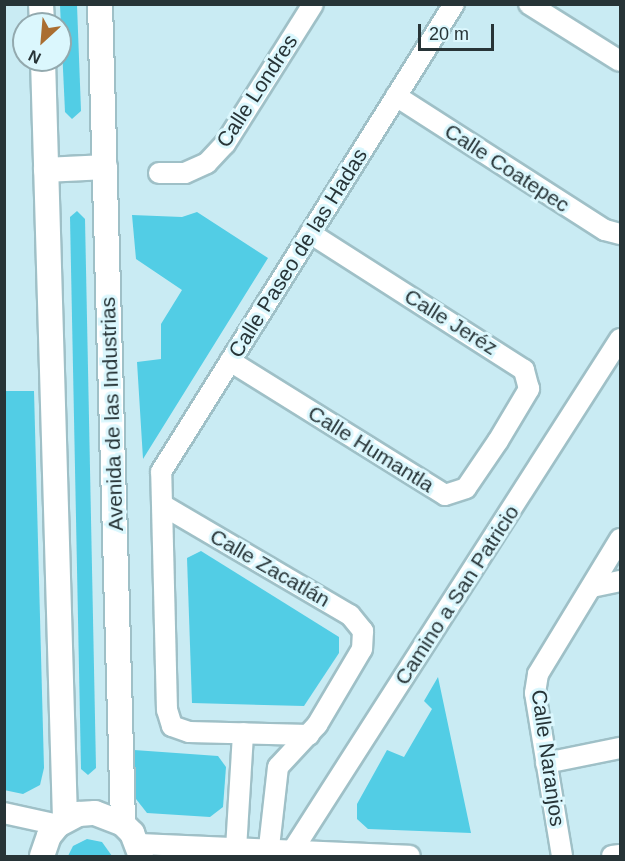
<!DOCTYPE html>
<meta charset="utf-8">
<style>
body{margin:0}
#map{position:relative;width:625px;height:861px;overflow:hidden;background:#c9ebf3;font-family:Helvetica,sans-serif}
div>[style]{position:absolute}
.green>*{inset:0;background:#52cde5}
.roads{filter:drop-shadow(2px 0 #9fc0c7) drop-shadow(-2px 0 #9fc0c7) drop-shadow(0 2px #9fc0c7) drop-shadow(0 -2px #9fc0c7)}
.minor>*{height:20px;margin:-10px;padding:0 10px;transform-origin:10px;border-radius:10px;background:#fff}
.tertiary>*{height:24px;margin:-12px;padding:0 12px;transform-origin:12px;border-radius:12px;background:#fff}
span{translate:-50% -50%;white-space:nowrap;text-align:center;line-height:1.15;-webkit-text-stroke:6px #dbf7fd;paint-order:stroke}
.street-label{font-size:21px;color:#273437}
.frame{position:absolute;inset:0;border:6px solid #273437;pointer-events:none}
.north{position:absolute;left:12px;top:12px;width:60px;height:60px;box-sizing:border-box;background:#dbf7fd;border:2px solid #93a9ae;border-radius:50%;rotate:206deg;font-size:16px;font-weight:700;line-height:24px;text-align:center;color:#273437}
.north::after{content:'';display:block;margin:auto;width:21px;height:27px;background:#aa6e31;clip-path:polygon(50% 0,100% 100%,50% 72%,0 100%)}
.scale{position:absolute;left:418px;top:24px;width:76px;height:27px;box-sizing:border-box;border:3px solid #273437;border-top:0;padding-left:8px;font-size:18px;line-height:21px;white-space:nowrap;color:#273437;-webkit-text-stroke:4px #dbf7fd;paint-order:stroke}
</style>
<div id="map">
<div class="green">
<div style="clip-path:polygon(60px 5px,77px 5px,81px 111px,72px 119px,65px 112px)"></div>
<div style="clip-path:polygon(77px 211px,85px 219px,96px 768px,88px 775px,81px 769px,70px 217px)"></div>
<div style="clip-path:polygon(197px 212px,268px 258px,143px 459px,137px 362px,161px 359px,161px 324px,182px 290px,136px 259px,132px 215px,182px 217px)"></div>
<div style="clip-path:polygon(4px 391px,34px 391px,44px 768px,40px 785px,23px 794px,4px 790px)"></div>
<div style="clip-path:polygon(201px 551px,339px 637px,339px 653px,304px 706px,192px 703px,187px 558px)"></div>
<div style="clip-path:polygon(438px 677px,471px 833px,368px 829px,357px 819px,357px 804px,387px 750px,404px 757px,432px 709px,424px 701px)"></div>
<div style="clip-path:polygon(134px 750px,218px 756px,226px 767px,223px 807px,210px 817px,147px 813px,136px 799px)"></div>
<div style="clip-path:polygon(87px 839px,102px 842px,112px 856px,68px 856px,73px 846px)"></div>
</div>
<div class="roads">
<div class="minor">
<div style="left:529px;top:4px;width:107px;rotate:32.1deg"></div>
<div style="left:396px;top:96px;width:248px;rotate:32.7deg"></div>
<div style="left:605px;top:230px;width:16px;rotate:15deg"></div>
<div style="left:159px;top:173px;width:26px"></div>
<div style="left:185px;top:173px;width:24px;rotate:-24deg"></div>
<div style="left:207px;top:163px;width:26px;rotate:-47deg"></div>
<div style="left:225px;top:144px;width:165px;rotate:-57.8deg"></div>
<div style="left:230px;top:361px;width:253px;rotate:31.9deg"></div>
<div style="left:445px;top:495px;width:22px;rotate:-18deg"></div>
<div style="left:466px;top:488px;width:57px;rotate:-55.8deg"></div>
<div style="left:498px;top:441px;width:61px;rotate:-59.2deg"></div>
<div style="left:529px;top:389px;width:20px;rotate:-105deg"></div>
<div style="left:524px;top:370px;width:254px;rotate:-147.4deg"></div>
<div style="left:164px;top:506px;width:216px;rotate:30.4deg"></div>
<div style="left:350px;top:615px;width:21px;rotate:51deg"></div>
<div style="left:363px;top:631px;width:18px;rotate:93deg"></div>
<div style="left:362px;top:649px;width:88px;rotate:120.6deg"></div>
<div style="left:317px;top:725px;width:57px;rotate:132.9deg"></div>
<div style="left:278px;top:767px;width:90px;rotate:96.4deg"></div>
<div style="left:592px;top:587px;width:29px;rotate:-12deg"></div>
<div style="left:309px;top:735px;width:120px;rotate:-178.6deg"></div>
<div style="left:189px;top:732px;width:18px;rotate:-161deg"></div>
<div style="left:172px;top:726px;width:17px;rotate:-107deg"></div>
<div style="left:167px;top:710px;width:238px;rotate:-91.4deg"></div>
<div style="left:161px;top:472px;width:552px;rotate:-57.95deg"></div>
<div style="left:546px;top:763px;width:76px;rotate:-11.5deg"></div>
<div style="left:4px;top:813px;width:55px;rotate:12.5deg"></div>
<div style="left:138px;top:844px;width:272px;rotate:2.5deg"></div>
<div style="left:236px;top:849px;width:116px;rotate:-86.5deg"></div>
<div style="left:289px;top:856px;width:614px;rotate:-57.37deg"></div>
<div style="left:562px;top:856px;width:165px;rotate:-99.4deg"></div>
<div style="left:535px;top:693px;width:19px;rotate:-81deg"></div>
<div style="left:538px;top:674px;width:158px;rotate:-58.7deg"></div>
<div style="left:612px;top:856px;width:8px;rotate:-7deg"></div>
</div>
<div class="tertiary">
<div style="left:41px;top:4px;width:20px;rotate:87deg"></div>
<div style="left:100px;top:4px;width:820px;rotate:88.39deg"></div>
<div style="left:43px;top:60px;width:760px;rotate:88.34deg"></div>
<div style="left:46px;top:170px;width:59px;rotate:-2.9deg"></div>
<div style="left:42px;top:856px;width:21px;rotate:-71deg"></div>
<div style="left:49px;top:836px;width:14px;rotate:-51deg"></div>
<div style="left:58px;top:825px;width:24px;rotate:-28deg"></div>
<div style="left:79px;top:814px;width:16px;rotate:-4deg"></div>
<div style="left:95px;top:813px;width:30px;rotate:21deg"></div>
<div style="left:123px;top:824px;width:13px;rotate:45deg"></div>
<div style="left:132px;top:833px;width:25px;rotate:69deg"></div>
</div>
</div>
<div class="street-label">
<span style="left:257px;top:91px;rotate:-57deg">Calle Londres</span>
<span style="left:507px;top:168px;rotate:33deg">Calle Coatepec</span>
<span style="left:298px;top:253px;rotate:-58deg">Calle Paseo de las Hadas</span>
<span style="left:451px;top:322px;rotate:32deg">Calle Jeréz</span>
<span style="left:112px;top:414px;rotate:-92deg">Avenida de las Industrias</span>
<span style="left:371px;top:449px;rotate:32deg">Calle Humantla</span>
<span style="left:270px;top:568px;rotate:30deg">Calle Zacatlán</span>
<span style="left:457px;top:595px;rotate:-57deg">Camino a San Patricio</span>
<span style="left:548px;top:758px;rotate:82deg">Calle Naranjos</span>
</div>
<div class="frame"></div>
<div class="north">N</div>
<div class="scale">20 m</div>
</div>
